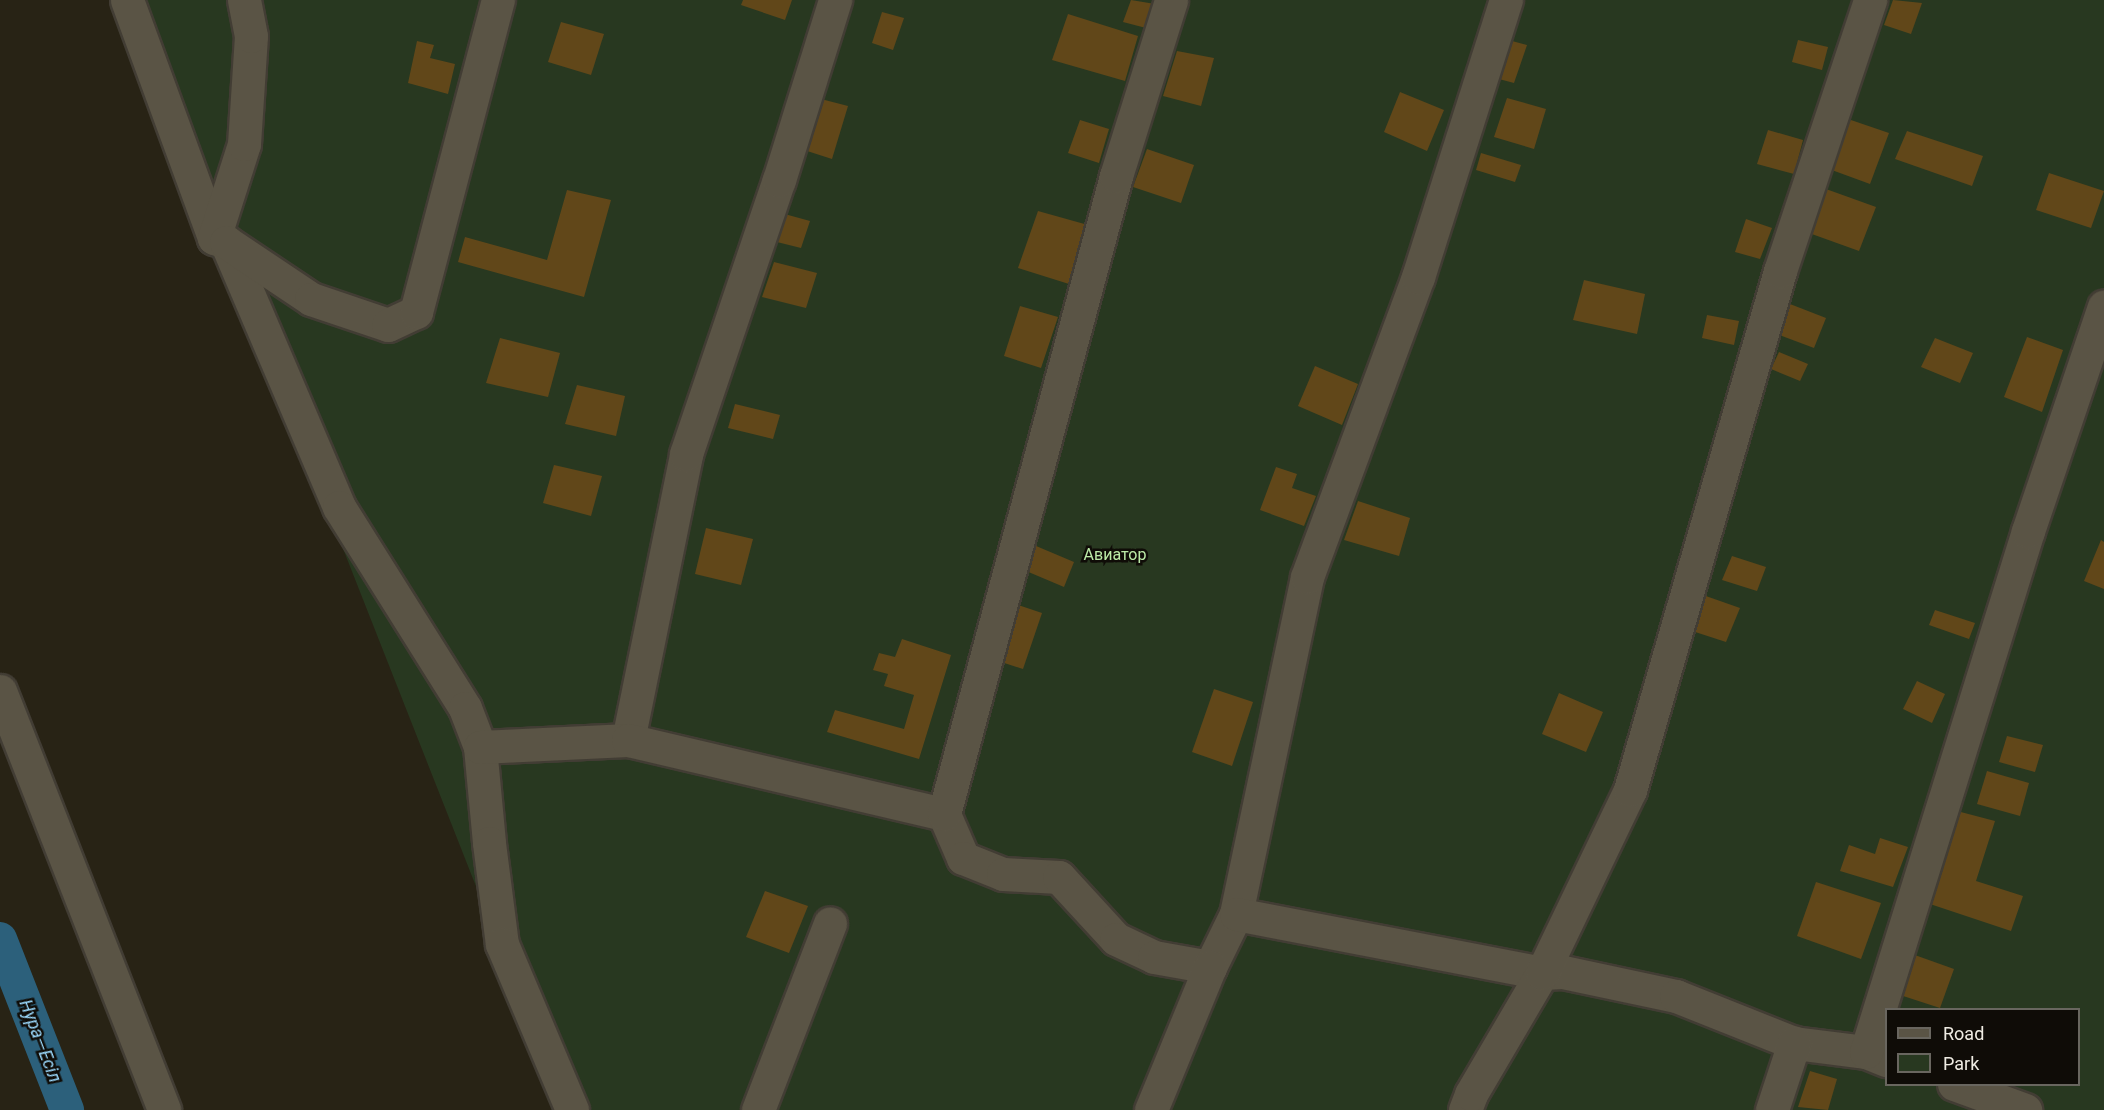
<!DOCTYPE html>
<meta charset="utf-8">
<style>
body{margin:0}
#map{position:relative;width:2104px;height:1110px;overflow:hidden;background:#282315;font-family:Roboto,sans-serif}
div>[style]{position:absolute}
.green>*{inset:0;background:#283820}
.canal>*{height:34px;margin:-17px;padding:0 17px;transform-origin:17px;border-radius:17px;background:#2c607b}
.building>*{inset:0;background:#614719}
.roads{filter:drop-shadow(2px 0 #423d34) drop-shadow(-2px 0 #423d34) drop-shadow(0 2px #423d34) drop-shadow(0 -2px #423d34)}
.minor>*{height:33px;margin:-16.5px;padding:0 16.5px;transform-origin:16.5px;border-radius:16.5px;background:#5a5445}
span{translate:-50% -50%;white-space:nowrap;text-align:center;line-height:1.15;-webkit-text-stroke:5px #0f0c07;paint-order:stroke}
.park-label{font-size:16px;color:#bceaa7}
.water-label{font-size:18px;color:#9cdafe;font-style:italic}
.legend{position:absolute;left:1885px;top:1008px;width:195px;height:78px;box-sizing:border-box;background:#0f0c07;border:2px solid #69665f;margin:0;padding:8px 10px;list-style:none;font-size:18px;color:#efece3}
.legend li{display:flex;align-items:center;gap:12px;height:30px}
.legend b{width:30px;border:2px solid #69665f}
</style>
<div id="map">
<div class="green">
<div style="clip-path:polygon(evenodd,127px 0,2104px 0,2104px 1110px,564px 1110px,127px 0,1886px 1010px,2078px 1010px,2078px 1084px,1886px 1084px,1886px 1010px)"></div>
</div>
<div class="canal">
<div style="left:0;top:939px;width:184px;rotate:68.6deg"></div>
</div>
<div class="building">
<div style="clip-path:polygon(743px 0,792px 0,785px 20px,741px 5px)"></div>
<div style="clip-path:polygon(1131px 0,1155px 4px,1146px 28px,1123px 22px)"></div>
<div style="clip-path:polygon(1893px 0,1922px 3px,1911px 34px,1884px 25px)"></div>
<div style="clip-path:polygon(882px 12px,904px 18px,893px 50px,872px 43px)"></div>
<div style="clip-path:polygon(1068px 14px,1138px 36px,1125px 81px,1052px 60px)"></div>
<div style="clip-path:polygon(561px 22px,604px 34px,591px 75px,548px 62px)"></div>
<div style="clip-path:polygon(1798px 40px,1828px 47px,1822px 70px,1792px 62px)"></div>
<div style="clip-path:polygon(417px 41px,434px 45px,430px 58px,455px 64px,448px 94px,408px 83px)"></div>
<div style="clip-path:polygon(1512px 41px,1527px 45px,1514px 83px,1499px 79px)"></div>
<div style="clip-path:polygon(1177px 51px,1214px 58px,1201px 106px,1163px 96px)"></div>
<div style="clip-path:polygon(1400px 92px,1444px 110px,1427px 151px,1384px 132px)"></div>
<div style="clip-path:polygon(1507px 98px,1546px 109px,1534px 149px,1494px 137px)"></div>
<div style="clip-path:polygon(821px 99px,848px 106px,832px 159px,804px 150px)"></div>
<div style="clip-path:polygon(1848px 119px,1889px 133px,1870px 184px,1829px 169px)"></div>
<div style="clip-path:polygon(1080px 120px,1109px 129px,1099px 163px,1068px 153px)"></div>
<div style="clip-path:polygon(1768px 130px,1803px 140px,1794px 174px,1757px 164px)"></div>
<div style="clip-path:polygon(1907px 131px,1983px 156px,1972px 186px,1895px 159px)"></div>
<div style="clip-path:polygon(1147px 149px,1194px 165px,1181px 203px,1133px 187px)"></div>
<div style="clip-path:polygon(1481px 153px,1521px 165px,1515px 182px,1476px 170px)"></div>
<div style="clip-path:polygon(2049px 173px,2104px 191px,2091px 228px,2036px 210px)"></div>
<div style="clip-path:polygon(1826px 189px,1876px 207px,1859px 251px,1809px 233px)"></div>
<div style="clip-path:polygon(567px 190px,611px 200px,584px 297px,458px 262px,465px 237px,547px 260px)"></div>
<div style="clip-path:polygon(1038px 211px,1088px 225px,1069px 284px,1018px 268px)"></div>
<div style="clip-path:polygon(781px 213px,810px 221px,801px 248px,773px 241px)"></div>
<div style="clip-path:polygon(1746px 219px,1772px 228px,1760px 259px,1735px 252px)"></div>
<div style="clip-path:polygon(774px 262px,817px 273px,806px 308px,762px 297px)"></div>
<div style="clip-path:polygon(1584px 280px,1645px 294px,1637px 334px,1573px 320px)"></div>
<div style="clip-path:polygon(1790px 304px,1826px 318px,1814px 348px,1777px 334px)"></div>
<div style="clip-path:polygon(1020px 306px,1058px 317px,1041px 368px,1004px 356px)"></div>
<div style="clip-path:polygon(1707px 315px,1739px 321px,1734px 345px,1702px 338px)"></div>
<div style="clip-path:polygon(2027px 337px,2063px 350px,2042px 412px,2004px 397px)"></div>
<div style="clip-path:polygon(500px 338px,560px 353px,548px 397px,486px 383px)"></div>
<div style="clip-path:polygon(1935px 338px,1973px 353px,1960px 383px,1921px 367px)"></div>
<div style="clip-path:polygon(1779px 352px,1808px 364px,1800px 381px,1771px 369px)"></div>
<div style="clip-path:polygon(1315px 366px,1358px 384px,1342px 425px,1298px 406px)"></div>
<div style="clip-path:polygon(577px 385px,625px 396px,616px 436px,565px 424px)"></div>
<div style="clip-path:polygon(735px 404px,780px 415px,773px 439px,728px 428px)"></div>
<div style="clip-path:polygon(554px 465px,602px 476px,591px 516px,543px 503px)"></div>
<div style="clip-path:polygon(1276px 467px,1297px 474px,1292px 488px,1316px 496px,1304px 526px,1260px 510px)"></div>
<div style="clip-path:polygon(1358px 501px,1410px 518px,1399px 556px,1344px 540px)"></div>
<div style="clip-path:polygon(706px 528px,753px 539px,741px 585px,695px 574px)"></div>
<div style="clip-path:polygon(2101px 540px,2104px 542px,2104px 589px,2084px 581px)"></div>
<div style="clip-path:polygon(1029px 543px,1074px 562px,1064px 587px,1019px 568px)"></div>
<div style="clip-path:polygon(1732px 556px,1766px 567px,1757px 591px,1722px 580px)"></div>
<div style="clip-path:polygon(1703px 595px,1740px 608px,1726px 642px,1689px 630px)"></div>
<div style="clip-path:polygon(1009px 602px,1042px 613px,1023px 669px,989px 658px)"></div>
<div style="clip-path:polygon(1935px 610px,1975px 623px,1969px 639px,1929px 625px)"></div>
<div style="clip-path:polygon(902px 639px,951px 655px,919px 759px,827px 732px,835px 710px,904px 729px,914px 695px,884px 686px,888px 674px,873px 670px,879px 653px,895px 657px)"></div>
<div style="clip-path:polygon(1917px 681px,1945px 694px,1932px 723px,1903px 709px)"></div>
<div style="clip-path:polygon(1214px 689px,1253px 702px,1232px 766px,1192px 752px)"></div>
<div style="clip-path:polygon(1559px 693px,1603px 712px,1586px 752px,1542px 734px)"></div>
<div style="clip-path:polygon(2007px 736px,2043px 745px,2035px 772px,1999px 762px)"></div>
<div style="clip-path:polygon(1987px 771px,2029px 783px,2020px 816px,1977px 804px)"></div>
<div style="clip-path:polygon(1957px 811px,1995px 821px,1976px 881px,2023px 896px,2011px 931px,1927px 903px)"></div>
<div style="clip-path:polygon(1880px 838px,1908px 847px,1893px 887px,1840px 871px,1849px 845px,1875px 854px)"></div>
<div style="clip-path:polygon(1816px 882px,1881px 903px,1861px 959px,1797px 936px)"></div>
<div style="clip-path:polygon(765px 891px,808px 906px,789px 953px,746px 937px)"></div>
<div style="clip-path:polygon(1912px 954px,1954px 969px,1940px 1008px,1897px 994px)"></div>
<div style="clip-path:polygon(1810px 1071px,1837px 1079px,1828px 1110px,1798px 1107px)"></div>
</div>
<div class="roads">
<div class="minor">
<div style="left:127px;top:0;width:253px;rotate:69.9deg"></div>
<div style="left:214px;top:238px;width:13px;rotate:18deg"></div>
<div style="left:226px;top:242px;width:288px;rotate:66.9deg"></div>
<div style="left:339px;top:507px;width:237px;rotate:57.9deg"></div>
<div style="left:465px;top:708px;width:42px;rotate:69deg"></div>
<div style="left:480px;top:747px;width:96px;rotate:84.6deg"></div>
<div style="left:489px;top:843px;width:102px;rotate:82.7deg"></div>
<div style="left:502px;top:944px;width:180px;rotate:67.1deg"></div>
<div style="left:214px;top:238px;width:99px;rotate:-72.3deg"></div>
<div style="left:244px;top:144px;width:108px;rotate:-86.3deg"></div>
<div style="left:251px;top:36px;width:37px;rotate:-101deg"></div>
<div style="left:226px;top:242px;width:102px;rotate:33.8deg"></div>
<div style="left:311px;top:299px;width:81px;rotate:18.7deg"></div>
<div style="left:388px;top:325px;width:31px;rotate:-25deg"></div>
<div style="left:416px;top:312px;width:323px;rotate:-75.3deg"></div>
<div style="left:0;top:691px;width:450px;rotate:68.6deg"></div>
<div style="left:628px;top:740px;width:292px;rotate:-78.5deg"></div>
<div style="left:686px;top:454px;width:289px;rotate:-71.3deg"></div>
<div style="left:779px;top:180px;width:189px;rotate:-72.7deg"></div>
<div style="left:480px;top:747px;width:148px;rotate:-2.7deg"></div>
<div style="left:628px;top:740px;width:325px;rotate:13.2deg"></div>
<div style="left:944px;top:814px;width:48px;rotate:66.6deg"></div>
<div style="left:963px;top:858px;width:43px;rotate:21.8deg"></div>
<div style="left:1003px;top:874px;width:56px;rotate:3.1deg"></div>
<div style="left:1059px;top:877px;width:84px;rotate:47.4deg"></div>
<div style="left:1116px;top:939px;width:42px;rotate:25.3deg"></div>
<div style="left:1154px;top:957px;width:57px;rotate:10.1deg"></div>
<div style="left:1210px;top:967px;width:59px;rotate:-63.9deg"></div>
<div style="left:1236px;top:914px;width:344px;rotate:-78.1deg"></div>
<div style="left:1307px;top:577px;width:320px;rotate:-69.7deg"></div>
<div style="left:1418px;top:277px;width:291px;rotate:-72.4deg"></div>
<div style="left:944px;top:814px;width:661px;rotate:-74.91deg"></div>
<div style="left:1116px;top:176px;width:184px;rotate:-72.6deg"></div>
<div style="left:1236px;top:914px;width:312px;rotate:10.9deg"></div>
<div style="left:1542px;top:973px;width:21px;rotate:-3deg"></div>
<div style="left:1563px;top:972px;width:116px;rotate:12deg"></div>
<div style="left:1676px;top:996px;width:127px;rotate:21.7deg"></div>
<div style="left:1794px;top:1043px;width:73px;rotate:7.1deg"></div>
<div style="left:1866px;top:1052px;width:22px;rotate:22deg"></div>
<div style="left:1866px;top:1052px;width:546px;rotate:-72.73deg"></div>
<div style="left:2028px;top:531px;width:237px;rotate:-71.3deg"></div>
<div style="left:1954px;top:1084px;width:76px;rotate:20.1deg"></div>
<div style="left:758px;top:1110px;width:200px;rotate:-68.9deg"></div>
<div style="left:1151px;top:1110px;width:155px;rotate:-67.6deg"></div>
<div style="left:1465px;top:1110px;width:17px;rotate:-69deg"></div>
<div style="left:1471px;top:1094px;width:140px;rotate:-59.6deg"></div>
<div style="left:1542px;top:973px;width:203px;rotate:-64.3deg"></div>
<div style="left:1630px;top:790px;width:540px;rotate:-73.88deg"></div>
<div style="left:1780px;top:271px;width:286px;rotate:-71.6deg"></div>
<div style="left:1772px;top:1110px;width:71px;rotate:-71.8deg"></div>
</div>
</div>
<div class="park-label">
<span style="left:1115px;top:555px">Авиатор</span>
</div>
<div class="water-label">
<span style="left:40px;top:1041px;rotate:69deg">Нура—Есіл</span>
</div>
<ul class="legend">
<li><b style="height:8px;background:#5a5445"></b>Road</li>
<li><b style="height:16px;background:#283820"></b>Park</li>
</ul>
</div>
